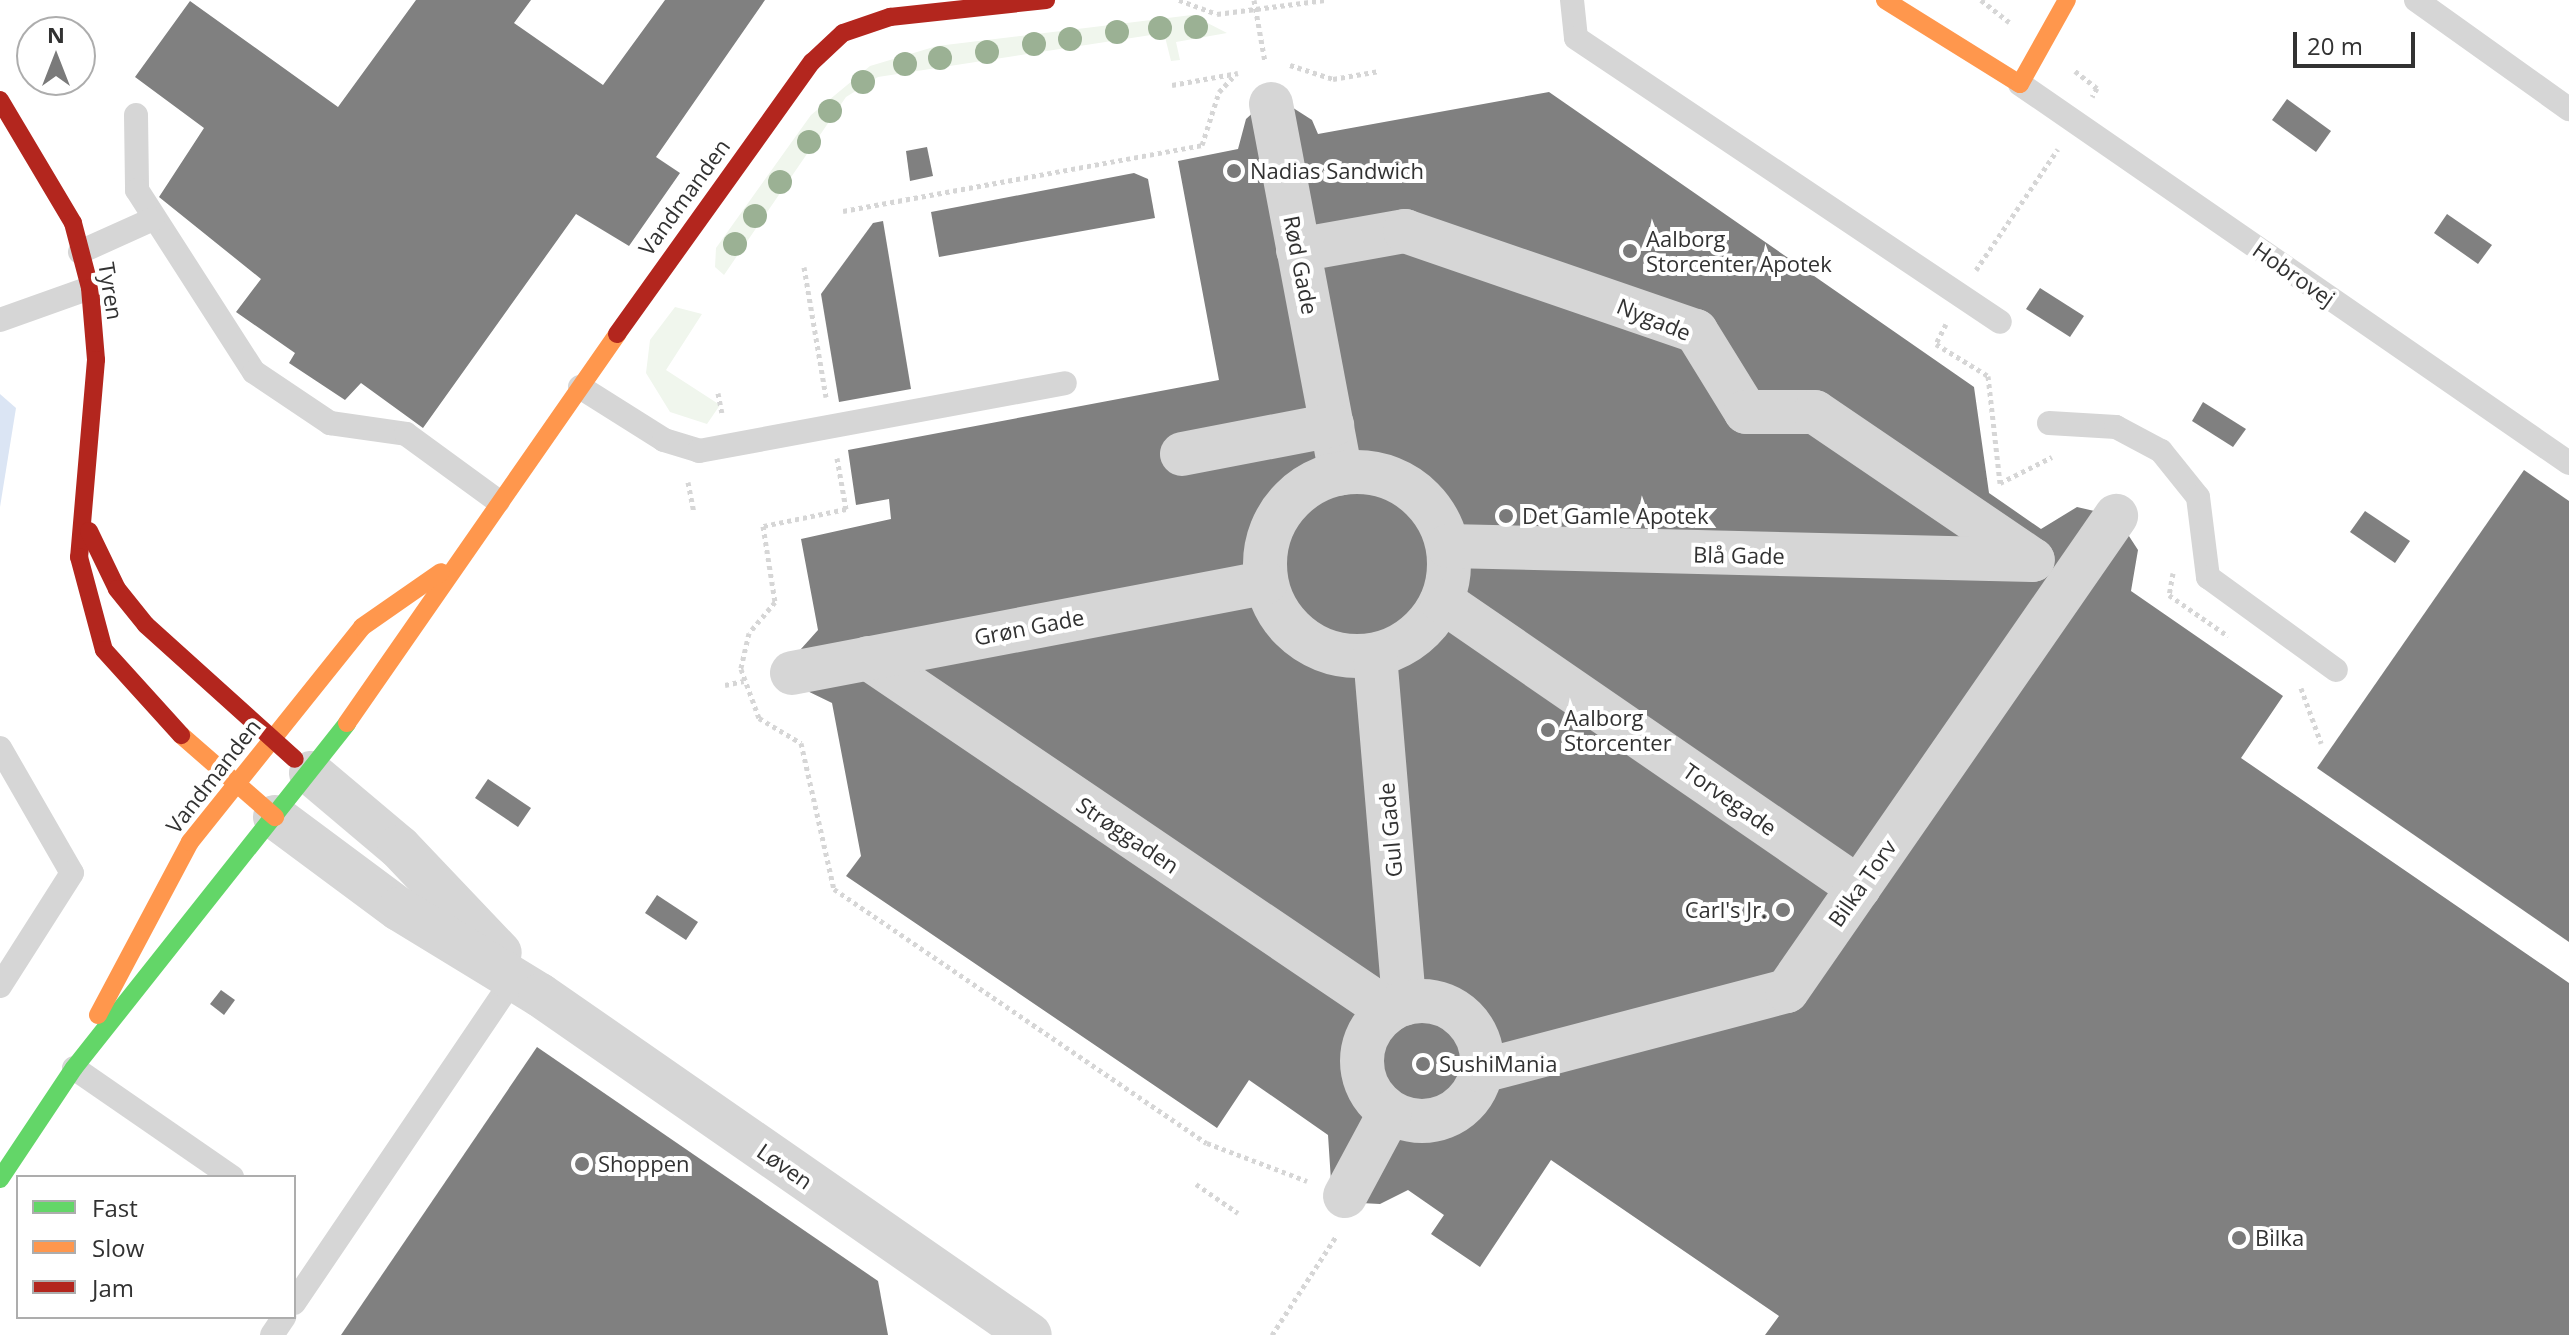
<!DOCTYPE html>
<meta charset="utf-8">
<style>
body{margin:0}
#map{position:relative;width:2569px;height:1335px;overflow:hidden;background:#fff;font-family:"Open Sans",sans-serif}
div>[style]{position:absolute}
.green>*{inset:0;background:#f0f6ed}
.water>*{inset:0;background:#dbe5f4}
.building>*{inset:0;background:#808080}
.path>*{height:5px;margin-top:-2.5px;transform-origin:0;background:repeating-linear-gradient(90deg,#d6d6d6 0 4px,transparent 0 8px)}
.lane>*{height:24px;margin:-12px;padding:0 12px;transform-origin:12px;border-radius:12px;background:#d6d6d6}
.street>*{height:44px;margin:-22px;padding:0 22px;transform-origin:22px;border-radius:22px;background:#d6d6d6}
.street>.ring{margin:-22px;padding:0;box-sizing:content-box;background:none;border:44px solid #d6d6d6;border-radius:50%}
.fast>*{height:18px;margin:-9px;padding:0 9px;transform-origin:9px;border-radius:9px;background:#63d668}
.slow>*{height:18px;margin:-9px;padding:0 9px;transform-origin:9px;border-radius:9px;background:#ff974d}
.jam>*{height:18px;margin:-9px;padding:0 9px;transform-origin:9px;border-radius:9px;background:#b3261e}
.trees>*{width:24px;height:24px;margin:-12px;border-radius:50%;background:#9bb194}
.dots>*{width:22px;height:22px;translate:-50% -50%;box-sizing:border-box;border:4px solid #fff;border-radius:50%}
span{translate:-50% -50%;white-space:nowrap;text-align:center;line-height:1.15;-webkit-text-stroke:8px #fff;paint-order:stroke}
.poi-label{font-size:22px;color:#323232}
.left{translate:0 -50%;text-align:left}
.right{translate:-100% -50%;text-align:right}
.street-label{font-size:22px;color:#323232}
.legend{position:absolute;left:16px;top:1175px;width:280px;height:144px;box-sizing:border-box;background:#fff;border:2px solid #adadad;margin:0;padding:10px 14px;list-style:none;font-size:24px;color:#323232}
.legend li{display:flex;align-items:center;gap:16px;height:40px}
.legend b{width:40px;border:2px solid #adadad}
.north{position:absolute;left:16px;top:16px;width:80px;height:80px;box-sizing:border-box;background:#fff;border:2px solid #adadad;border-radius:50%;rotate:0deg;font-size:22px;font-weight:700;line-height:32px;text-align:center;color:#323232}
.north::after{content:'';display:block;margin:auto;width:28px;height:36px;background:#7a7a7a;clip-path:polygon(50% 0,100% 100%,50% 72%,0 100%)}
.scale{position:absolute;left:2293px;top:32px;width:122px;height:36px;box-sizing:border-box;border:4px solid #323232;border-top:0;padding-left:10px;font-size:24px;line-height:28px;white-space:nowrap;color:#323232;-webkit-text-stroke:6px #fff;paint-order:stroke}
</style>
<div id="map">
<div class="green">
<div style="clip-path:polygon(1192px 15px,1227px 33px,1176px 42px,1180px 60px,1171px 61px,1164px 33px,878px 77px,846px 97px,724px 275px,715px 267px,716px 248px,811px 115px,870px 66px,937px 46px)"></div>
<div style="clip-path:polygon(675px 307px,702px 314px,666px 370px,720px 405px,707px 424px,670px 412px,646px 373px,650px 340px)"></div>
</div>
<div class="water">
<div style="clip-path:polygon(0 394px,16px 408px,0 507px)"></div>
</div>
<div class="building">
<div style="clip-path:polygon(416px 0,531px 0,514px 23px,603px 85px,665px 0,765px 0,656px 157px,680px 173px,629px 246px,576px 214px,423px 428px,361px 383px,345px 400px,289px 363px,295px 353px,236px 312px,261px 279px,159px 197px,204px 128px,135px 77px,190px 1px,338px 107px)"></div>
<div style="clip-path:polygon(1549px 92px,1974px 387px,1989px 493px,2041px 529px,2077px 507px,2116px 516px,2138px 550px,2131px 591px,2283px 696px,2241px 758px,2569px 983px,2569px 1335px,1765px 1335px,1779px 1316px,1551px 1160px,1480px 1267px,1431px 1234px,1444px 1215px,1408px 1190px,1380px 1204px,1361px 1203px,1331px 1181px,1328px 1135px,1249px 1080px,1217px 1128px,846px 876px,861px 856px,832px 703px,797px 686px,792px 659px,818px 630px,801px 539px,891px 519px,889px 499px,856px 505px,848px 450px,1219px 380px,1178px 161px,1238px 149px,1246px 119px,1257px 109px,1287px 104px,1312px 120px,1318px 134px)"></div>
<div style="clip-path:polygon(2287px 99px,2331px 131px,2316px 152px,2272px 120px)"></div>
<div style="clip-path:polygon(927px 147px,933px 176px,910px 181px,906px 151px)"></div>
<div style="clip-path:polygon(1134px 173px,1148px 179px,1155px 218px,939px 257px,931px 212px)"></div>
<div style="clip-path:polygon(2447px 214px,2492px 245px,2478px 264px,2434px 233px)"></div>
<div style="clip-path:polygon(883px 221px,911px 389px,839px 402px,821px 294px,873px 223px)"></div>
<div style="clip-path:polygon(2040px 288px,2084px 316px,2070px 337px,2026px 309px)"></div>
<div style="clip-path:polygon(2203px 402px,2246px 429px,2233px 447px,2192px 421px)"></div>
<div style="clip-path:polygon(2524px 470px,2569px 501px,2569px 942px,2317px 768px)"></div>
<div style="clip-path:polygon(2365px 511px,2410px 541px,2395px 563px,2350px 532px)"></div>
<div style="clip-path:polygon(488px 779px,531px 808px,518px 827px,475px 798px)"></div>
<div style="clip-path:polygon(657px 895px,698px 922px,686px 940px,645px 913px)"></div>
<div style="clip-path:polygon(221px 990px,235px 1000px,224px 1015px,210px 1004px)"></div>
<div style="clip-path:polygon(537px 1047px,878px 1281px,888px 1335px,341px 1335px)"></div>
</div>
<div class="path">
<div style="left:1179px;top:0;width:40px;rotate:20.2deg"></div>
<div style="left:1217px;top:14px;width:109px;rotate:-7.4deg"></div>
<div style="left:1254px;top:0;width:63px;rotate:79.9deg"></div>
<div style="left:1981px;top:0;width:36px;rotate:38deg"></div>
<div style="left:1290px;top:65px;width:45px;rotate:18deg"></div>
<div style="left:1333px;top:79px;width:47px;rotate:-9.9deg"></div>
<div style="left:2075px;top:71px;width:28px;rotate:38deg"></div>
<div style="left:2097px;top:88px;width:10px;rotate:119deg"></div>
<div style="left:1172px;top:85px;width:67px;rotate:-10.3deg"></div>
<div style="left:843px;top:211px;width:365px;rotate:-10.4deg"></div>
<div style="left:1202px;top:145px;width:56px;rotate:-72.2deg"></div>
<div style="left:1219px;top:92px;width:26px;rotate:-47deg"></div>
<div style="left:804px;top:267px;width:132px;rotate:80.4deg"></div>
<div style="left:1976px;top:270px;width:146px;rotate:-55.9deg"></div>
<div style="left:1946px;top:324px;width:22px;rotate:117deg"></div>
<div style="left:1936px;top:344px;width:61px;rotate:31.6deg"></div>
<div style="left:1988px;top:376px;width:108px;rotate:83.6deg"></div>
<div style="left:2000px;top:483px;width:58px;rotate:-26.6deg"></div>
<div style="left:718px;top:393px;width:20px;rotate:79deg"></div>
<div style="left:837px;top:458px;width:52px;rotate:80deg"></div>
<div style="left:846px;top:509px;width:85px;rotate:168.4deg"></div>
<div style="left:763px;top:526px;width:77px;rotate:81deg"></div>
<div style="left:775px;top:602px;width:40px;rotate:130deg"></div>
<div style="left:749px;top:633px;width:37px;rotate:103deg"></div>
<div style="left:741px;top:669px;width:52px;rotate:69.8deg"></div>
<div style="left:759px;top:718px;width:49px;rotate:30.8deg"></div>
<div style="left:801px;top:743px;width:150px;rotate:77.3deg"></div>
<div style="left:834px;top:889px;width:451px;rotate:34.3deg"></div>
<div style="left:1207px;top:1143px;width:107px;rotate:20.8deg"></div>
<div style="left:688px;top:482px;width:31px;rotate:79deg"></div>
<div style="left:2173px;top:573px;width:22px;rotate:100deg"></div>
<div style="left:2169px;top:595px;width:72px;rotate:34.8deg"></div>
<div style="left:725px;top:685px;width:19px;rotate:-12deg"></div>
<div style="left:2301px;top:688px;width:59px;rotate:70deg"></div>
<div style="left:1196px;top:1184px;width:51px;rotate:34.6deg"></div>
<div style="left:1272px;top:1335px;width:119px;rotate:-57deg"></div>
</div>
<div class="lane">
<div style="left:1572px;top:0;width:38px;rotate:84deg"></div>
<div style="left:1576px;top:38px;width:510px;rotate:33.81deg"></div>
<div style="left:2416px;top:0;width:188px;rotate:35.5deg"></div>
<div style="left:2020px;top:84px;width:667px;rotate:34.62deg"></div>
<div style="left:136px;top:115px;width:75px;rotate:89.2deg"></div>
<div style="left:137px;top:190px;width:216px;rotate:57.3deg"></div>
<div style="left:254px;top:372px;width:92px;rotate:33.9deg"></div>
<div style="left:330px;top:423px;width:77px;rotate:8.2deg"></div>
<div style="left:406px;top:434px;width:114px;rotate:36.1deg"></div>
<div style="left:80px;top:252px;width:80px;rotate:-24.3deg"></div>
<div style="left:0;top:320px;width:96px;rotate:-19.6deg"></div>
<div style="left:580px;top:387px;width:99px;rotate:32.2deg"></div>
<div style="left:664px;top:440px;width:37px;rotate:17deg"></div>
<div style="left:699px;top:451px;width:372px;rotate:-10.5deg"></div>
<div style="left:2049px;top:423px;width:67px;rotate:3.4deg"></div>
<div style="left:2116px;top:427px;width:51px;rotate:28.1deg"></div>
<div style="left:2161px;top:451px;width:59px;rotate:51.2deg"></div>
<div style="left:2198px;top:497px;width:81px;rotate:82.9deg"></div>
<div style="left:2208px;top:577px;width:158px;rotate:36deg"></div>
<div style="left:0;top:748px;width:144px;rotate:60.1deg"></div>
<div style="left:72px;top:873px;width:134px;rotate:122.5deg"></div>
<div style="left:74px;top:1068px;width:192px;rotate:34.6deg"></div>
<div style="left:294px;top:1303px;width:400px;rotate:-55.9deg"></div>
<div style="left:272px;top:1335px;width:22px;rotate:-56deg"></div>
</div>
<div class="street">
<div style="left:1271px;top:104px;width:376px;rotate:79.3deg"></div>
<div style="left:1298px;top:250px;width:109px;rotate:-10.1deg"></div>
<div style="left:1405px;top:231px;width:308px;rotate:19deg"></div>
<div style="left:1696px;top:331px;width:95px;rotate:58.3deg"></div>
<div style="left:1746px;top:412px;width:69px"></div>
<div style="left:1815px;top:412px;width:263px;rotate:34.2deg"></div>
<div style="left:1182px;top:454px;width:153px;rotate:-10.9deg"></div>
<div class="ring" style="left:1265px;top:472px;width:140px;height:140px"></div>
<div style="left:1448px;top:546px;width:585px;rotate:1.37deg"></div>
<div style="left:1442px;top:601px;width:506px;rotate:34.54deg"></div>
<div style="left:1375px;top:655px;width:350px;rotate:85.2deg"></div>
<div style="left:868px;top:658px;width:629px;rotate:34.12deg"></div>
<div style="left:792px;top:673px;width:482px;rotate:-10.8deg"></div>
<div style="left:311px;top:773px;width:115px;rotate:40.1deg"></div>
<div style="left:399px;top:847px;width:146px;rotate:46.4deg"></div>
<div style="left:275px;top:817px;width:154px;rotate:36.6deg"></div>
<div style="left:399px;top:909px;width:165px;rotate:31.4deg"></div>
<div style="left:540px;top:995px;width:596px;rotate:34.76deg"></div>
<div class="ring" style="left:1362px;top:1001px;width:76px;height:76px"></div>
<div style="left:1482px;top:1071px;width:315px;rotate:-14.7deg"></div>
<div style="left:1787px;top:991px;width:578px;rotate:-55.29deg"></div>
<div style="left:1345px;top:1196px;width:95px;rotate:-61.8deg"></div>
</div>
<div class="fast">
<div style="left:0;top:1179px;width:133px;rotate:-56.3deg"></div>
<div style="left:74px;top:1068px;width:440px;rotate:-51.6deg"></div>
</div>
<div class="slow">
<div style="left:1885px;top:0;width:159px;rotate:31.9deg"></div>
<div style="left:2020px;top:84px;width:96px;rotate:-60.8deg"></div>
<div style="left:347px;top:723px;width:474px;rotate:-55.2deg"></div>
<div style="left:181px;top:735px;width:125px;rotate:41.1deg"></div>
<div style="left:98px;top:1015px;width:196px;rotate:-62deg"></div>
<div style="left:190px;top:842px;width:275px;rotate:-51.3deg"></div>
<div style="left:362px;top:627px;width:96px;rotate:-34.8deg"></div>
</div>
<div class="jam">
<div style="left:0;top:100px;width:143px;rotate:59.3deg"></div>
<div style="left:73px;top:223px;width:67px;rotate:75.3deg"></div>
<div style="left:90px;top:288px;width:72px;rotate:85.2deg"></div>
<div style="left:96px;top:360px;width:198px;rotate:94.9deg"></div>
<div style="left:79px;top:557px;width:96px;rotate:75deg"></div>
<div style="left:104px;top:650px;width:115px;rotate:47.8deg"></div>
<div style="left:617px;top:334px;width:335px;rotate:-54.4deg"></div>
<div style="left:812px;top:62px;width:42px;rotate:-43.1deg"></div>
<div style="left:843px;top:33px;width:50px;rotate:-18.8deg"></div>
<div style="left:890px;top:17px;width:157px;rotate:-6.2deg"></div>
<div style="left:89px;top:531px;width:64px;rotate:64.2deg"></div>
<div style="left:117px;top:589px;width:46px;rotate:51.1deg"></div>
<div style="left:146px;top:625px;width:200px;rotate:42deg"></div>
</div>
<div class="trees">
<div style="left:1196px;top:27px"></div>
<div style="left:1160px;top:28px"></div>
<div style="left:1117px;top:32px"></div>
<div style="left:1070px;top:39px"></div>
<div style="left:1034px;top:44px"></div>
<div style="left:987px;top:52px"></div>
<div style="left:940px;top:58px"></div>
<div style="left:905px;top:64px"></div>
<div style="left:863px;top:82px"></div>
<div style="left:830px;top:111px"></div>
<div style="left:809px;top:142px"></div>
<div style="left:780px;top:182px"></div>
<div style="left:755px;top:216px"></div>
<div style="left:735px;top:244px"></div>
</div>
<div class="dots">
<div style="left:1234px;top:171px;background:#7a7a7a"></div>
<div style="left:1630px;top:251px;background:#7a7a7a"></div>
<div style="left:1506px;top:516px;background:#7a7a7a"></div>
<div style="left:1548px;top:730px;background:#7a7a7a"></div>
<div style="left:1783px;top:910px;background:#7a7a7a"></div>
<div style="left:1423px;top:1064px;background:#7a7a7a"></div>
<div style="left:582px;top:1164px;background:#7a7a7a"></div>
<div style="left:2239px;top:1238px;background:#7a7a7a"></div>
</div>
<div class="poi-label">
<span class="left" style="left:1250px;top:171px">Nadias Sandwich</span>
<span class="left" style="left:1646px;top:251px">Aalborg<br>Storcenter Apotek</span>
<span class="left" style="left:1522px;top:516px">Det Gamle Apotek</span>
<span class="left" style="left:1564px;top:730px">Aalborg<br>Storcenter</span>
<span class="right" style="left:1767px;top:910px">Carl's Jr.</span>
<span class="left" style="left:1439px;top:1064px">SushiMania</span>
<span class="left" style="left:598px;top:1164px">Shoppen</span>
<span class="left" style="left:2255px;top:1238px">Bilka</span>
</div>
<div class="street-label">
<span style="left:684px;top:197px;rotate:-54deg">Vandmanden</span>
<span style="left:1301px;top:265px;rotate:79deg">Rød Gade</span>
<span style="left:2294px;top:274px;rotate:35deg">Hobrovej</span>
<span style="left:111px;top:291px;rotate:81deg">Tyren</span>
<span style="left:1654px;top:319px;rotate:22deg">Nygade</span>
<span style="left:1739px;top:555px;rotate:1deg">Blå Gade</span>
<span style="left:1029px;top:627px;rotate:-11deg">Grøn Gade</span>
<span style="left:213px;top:776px;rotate:-52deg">Vandmanden</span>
<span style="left:1730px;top:799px;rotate:35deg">Torvegade</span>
<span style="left:1390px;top:830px;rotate:-95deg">Gul Gade</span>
<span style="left:1128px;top:835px;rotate:34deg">Strøggaden</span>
<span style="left:1862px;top:883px;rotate:-55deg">Bilka Torv</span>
<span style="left:785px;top:1166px;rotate:35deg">Løven</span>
</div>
<ul class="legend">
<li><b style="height:10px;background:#63d668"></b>Fast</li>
<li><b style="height:10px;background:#ff974d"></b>Slow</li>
<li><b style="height:10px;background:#b3261e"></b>Jam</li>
</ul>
<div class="north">N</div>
<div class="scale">20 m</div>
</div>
